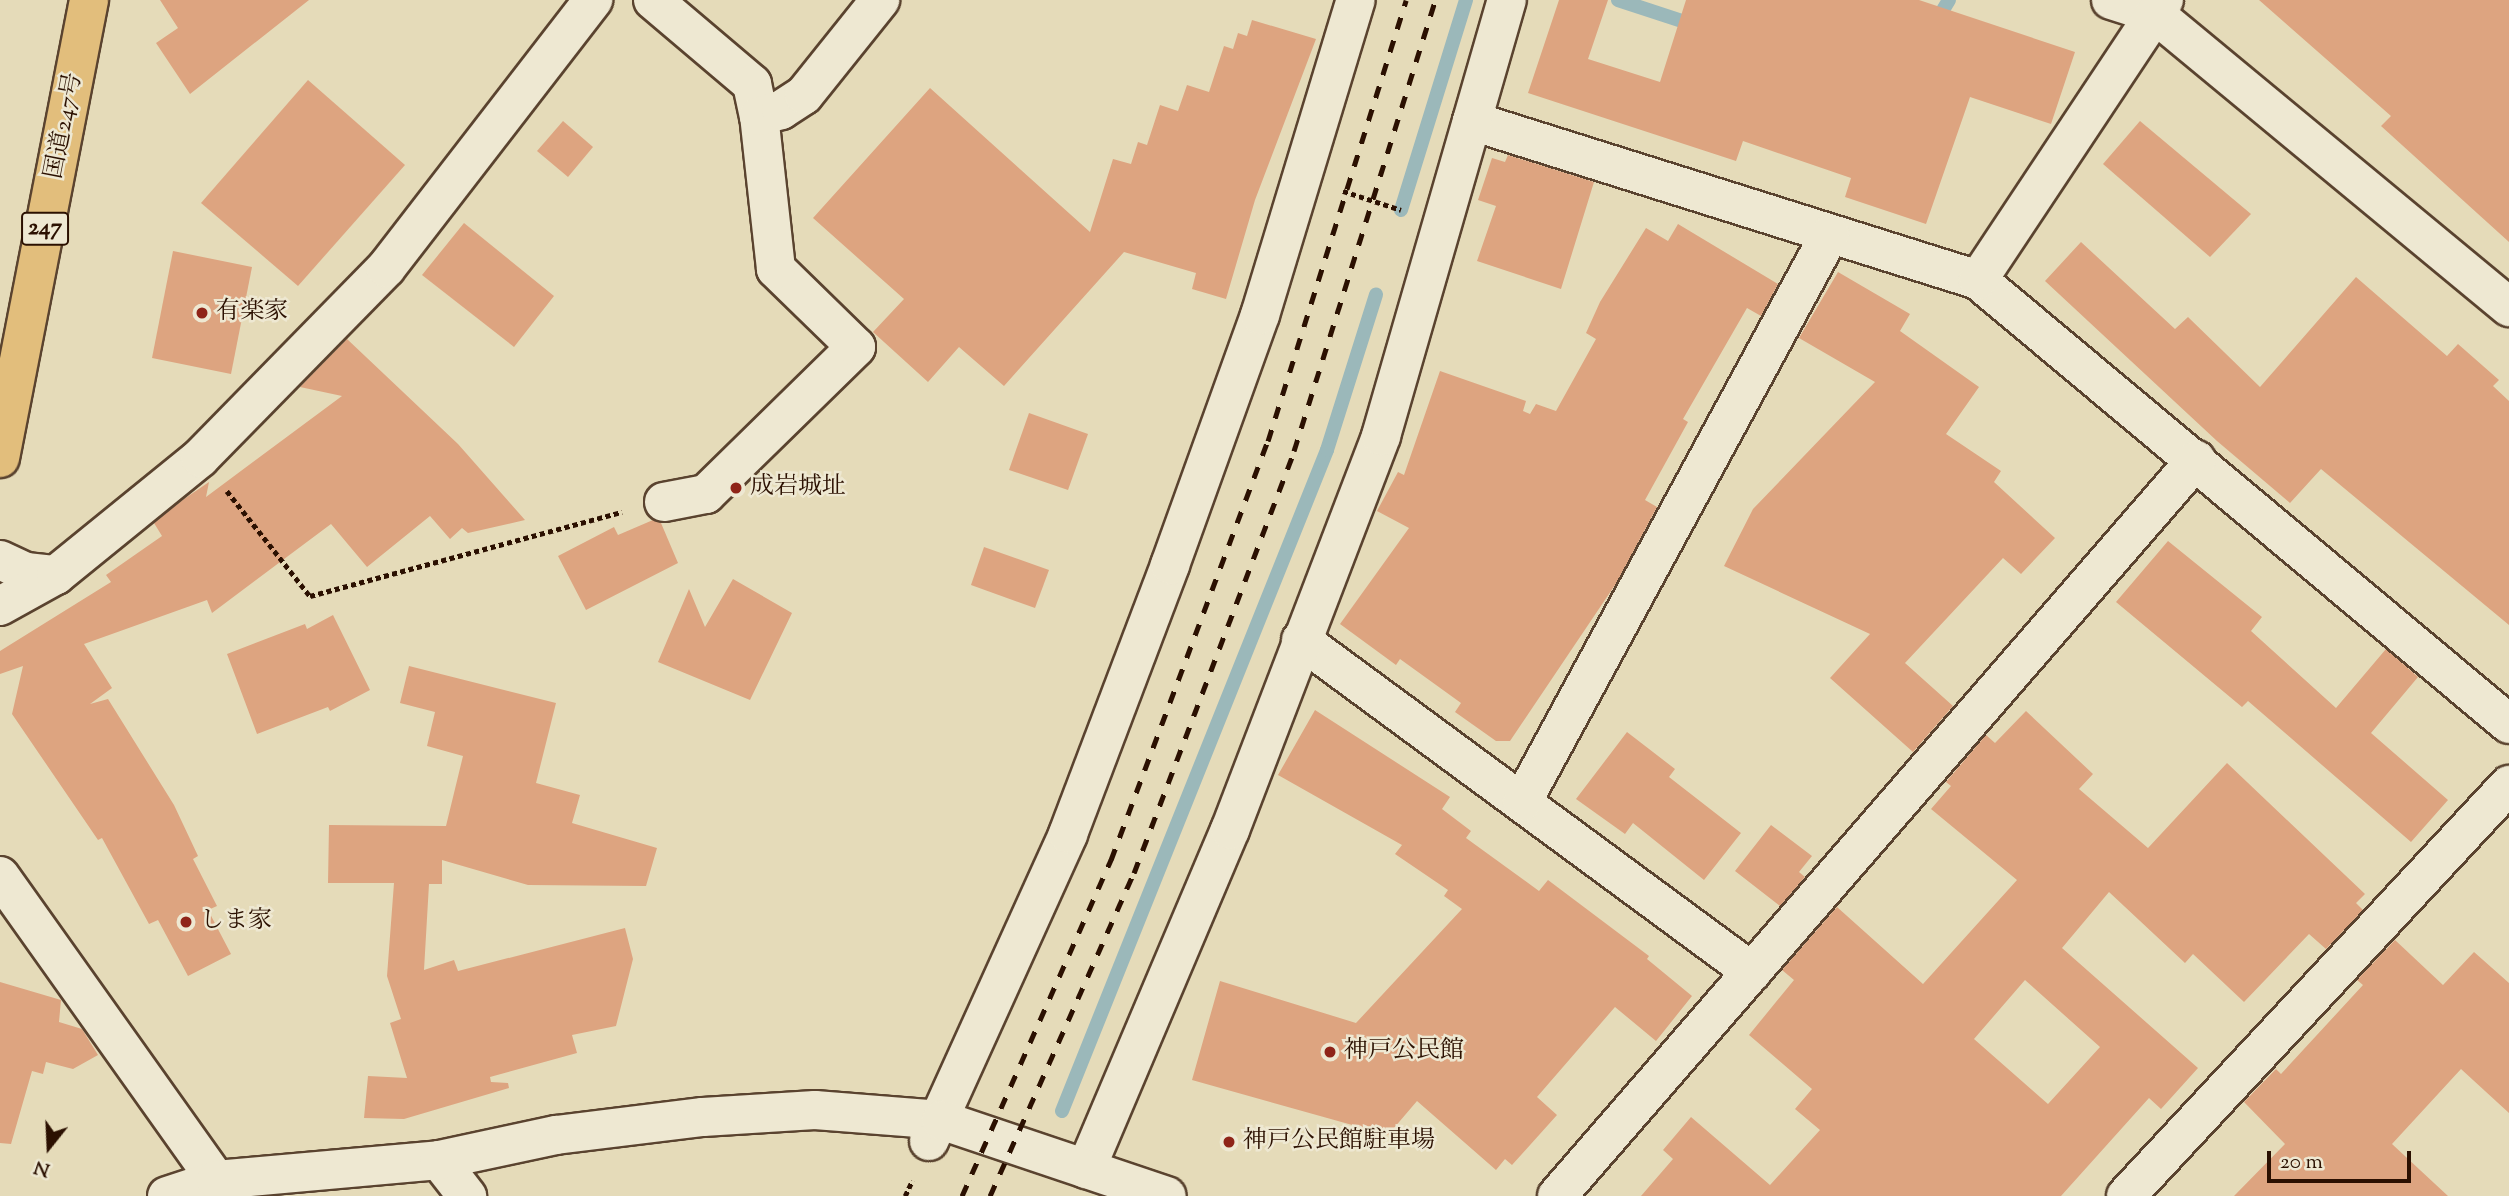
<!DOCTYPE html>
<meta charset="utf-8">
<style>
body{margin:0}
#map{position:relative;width:2509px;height:1196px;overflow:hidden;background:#e5dbb9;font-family:"Sorts Mill Goudy","Noto Serif JP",serif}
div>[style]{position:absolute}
.stream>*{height:14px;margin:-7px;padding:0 7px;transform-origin:7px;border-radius:7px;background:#9bb8ba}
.building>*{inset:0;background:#dda480}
.path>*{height:4.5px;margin-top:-2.25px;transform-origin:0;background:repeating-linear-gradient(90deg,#2b1001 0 5px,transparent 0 8.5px)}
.roads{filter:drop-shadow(2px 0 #5a432f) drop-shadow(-2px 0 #5a432f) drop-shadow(0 2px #5a432f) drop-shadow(0 -2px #5a432f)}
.minor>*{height:38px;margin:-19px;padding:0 19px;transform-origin:19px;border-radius:19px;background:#eee8d2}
.tertiary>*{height:38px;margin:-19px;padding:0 19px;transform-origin:19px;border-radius:19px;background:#eee8d2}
.trunk>*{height:38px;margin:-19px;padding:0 19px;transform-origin:19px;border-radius:19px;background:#e2be7c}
.rail>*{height:5px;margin-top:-2.5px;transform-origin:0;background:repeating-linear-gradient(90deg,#2b1001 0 12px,transparent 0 24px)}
.dots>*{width:19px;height:19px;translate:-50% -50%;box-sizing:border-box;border:4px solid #eee8d2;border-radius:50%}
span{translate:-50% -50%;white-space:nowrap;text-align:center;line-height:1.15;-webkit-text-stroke:5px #eee8d2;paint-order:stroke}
.shield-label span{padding:2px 5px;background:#eee8d2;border:2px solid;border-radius:5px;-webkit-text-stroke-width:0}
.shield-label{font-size:23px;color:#2b1001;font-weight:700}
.street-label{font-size:24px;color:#2b1001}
.poi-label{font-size:24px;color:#2b1001}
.left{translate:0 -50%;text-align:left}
.north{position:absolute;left:14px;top:1112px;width:70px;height:70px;-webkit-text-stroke:5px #eee8d2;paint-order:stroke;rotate:198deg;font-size:19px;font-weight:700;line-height:28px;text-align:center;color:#2b1001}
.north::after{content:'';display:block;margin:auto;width:24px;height:32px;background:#2b1001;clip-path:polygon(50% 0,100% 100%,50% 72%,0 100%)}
.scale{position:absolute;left:2267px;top:1151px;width:144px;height:32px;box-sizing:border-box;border:4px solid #2b1001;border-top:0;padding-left:9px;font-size:21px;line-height:24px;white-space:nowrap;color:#2b1001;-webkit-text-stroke:5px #eee8d2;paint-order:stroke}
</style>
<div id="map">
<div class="stream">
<div style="left:1618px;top:0;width:83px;rotate:18.2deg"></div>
<div style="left:1934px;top:25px;width:29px;rotate:-59deg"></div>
<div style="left:1401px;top:210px;width:220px;rotate:-72.8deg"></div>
<div style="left:1062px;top:1111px;width:712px;rotate:-68.15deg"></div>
<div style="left:1327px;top:450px;width:163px;rotate:-72.5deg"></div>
</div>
<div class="building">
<div style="clip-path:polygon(160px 0,309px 0,190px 94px,156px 43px,178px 28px)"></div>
<div style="clip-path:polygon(1559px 0,1608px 0,1588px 59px,1660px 82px,1686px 0,1919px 0,2075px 52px,2051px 124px,1970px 97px,1926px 224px,1845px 197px,1851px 178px,1743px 141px,1736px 161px,1528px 93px)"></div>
<div style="clip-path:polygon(2259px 0,2509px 0,2509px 242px,2381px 126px,2391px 116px)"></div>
<div style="clip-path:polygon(1252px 20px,1316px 39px,1255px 200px,1226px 299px,1192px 289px,1196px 273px,1124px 252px,1004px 386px,959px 347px,928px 382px,873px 332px,904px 299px,813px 218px,930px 88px,1090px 232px,1113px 159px,1131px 164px,1138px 142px,1147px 145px,1160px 105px,1178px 111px,1187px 85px,1209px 92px,1224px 46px,1233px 49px,1238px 33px,1247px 36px)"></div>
<div style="clip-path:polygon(308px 80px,405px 165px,298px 286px,201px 203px)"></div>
<div style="clip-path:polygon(563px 121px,593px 147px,568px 177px,537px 151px)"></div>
<div style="clip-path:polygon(2140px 121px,2251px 214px,2210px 257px,2103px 164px)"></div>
<div style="clip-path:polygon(1508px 155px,1594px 182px,1561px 289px,1477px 261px,1496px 206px,1478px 200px,1492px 158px,1505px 162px)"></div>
<div style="clip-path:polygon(464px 223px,554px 296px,514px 347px,422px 275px)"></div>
<div style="clip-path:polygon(1678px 224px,1778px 284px,1761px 316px,1747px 308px,1683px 419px,1688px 422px,1645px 500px,1657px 507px,1617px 582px,1510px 741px,1496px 741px,1455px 712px,1461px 703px,1400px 659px,1396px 665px,1340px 624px,1409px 528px,1377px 511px,1398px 472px,1404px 475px,1440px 371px,1526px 401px,1523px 411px,1530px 414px,1536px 404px,1556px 411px,1596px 339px,1586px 333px,1600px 302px,1646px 228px,1668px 241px)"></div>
<div style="clip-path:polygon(2081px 242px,2175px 329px,2188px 317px,2260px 387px,2356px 277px,2447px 356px,2458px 344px,2499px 380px,2493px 386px,2509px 401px,2509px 625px,2321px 469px,2290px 503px,2217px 441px,2045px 281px)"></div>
<div style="clip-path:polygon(173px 251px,252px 267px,231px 374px,152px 358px)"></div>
<div style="clip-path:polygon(1838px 272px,1910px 314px,1900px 331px,1979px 387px,1946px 434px,2001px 471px,1994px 482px,2055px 538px,2021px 574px,2003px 558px,1905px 663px,1953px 706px,1913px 752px,1830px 678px,1870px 634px,1724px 566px,1753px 509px,1875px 382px,1799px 338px)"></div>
<div style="clip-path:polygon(347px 339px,458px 444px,525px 520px,468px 533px,462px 528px,450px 539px,430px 516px,367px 567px,331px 524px,212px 613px,207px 600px,84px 644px,112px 688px,90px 704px,108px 699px,174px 805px,198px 856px,193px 859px,217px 906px,208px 910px,231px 954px,188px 976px,158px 920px,149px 924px,102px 838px,98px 840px,12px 714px,23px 666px,0 674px,0 651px,111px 582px,106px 575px,162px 536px,154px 523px,184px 499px,209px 482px,206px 497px,342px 396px,300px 387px)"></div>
<div style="clip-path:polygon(1029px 413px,1088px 434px,1068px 490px,1009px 470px)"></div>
<div style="clip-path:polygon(653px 520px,661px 523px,678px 563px,586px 610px,558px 556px,614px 527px,618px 535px)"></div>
<div style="clip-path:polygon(2168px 541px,2262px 617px,2251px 631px,2336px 708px,2386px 649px,2418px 677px,2371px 733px,2448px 800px,2411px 842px,2248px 701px,2242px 707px,2116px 602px)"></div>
<div style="clip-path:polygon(984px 547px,1049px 570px,1035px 608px,971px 585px)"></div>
<div style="clip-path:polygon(733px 579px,792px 613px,750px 700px,658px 662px,689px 589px,705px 627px)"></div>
<div style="clip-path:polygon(333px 615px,370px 690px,330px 711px,328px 707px,257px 734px,227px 654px,305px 624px,307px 629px)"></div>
<div style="clip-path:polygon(409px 666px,556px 703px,536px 783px,580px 795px,572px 823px,657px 848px,646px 886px,528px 885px,442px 860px,442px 884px,429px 884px,424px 970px,454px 960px,458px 971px,625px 928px,633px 959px,616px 1026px,572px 1035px,577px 1053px,490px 1077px,491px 1082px,508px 1083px,509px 1088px,404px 1119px,364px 1118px,368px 1076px,407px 1078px,390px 1023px,401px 1019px,387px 976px,394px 883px,328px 883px,329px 825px,446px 826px,463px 756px,427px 746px,435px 712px,400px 703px)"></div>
<div style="clip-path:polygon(1315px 710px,1450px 797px,1442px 809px,1471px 831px,1466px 838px,1539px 891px,1548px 880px,1649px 956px,1647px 959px,1692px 996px,1656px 1041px,1615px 1007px,1537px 1097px,1557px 1115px,1512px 1165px,1505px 1159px,1496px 1170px,1417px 1101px,1388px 1135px,1192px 1080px,1220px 981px,1356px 1023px,1462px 909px,1444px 896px,1448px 890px,1395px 854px,1402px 845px,1278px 775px)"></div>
<div style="clip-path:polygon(evenodd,2026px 711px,2093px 774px,2079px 789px,2148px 848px,2227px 763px,2365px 894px,2356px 903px,2363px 910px,2326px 949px,2309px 934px,2244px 1002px,2193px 954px,2185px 963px,2109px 892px,2062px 948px,2198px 1068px,2161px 1109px,2149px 1098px,2061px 1196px,1641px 1196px,1673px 1159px,1663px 1150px,1691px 1117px,1770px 1185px,1820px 1130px,1795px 1109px,1812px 1089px,1749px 1035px,1794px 980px,1782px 970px,1837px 907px,1923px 984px,2017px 880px,1931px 809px,1951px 786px,1946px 782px,1986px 735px,1995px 743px,2026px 711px,2025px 980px,2100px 1047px,2048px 1104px,1974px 1039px,2025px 980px)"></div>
<div style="clip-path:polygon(1627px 732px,1675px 769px,1669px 777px,1741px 833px,1704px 880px,1633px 823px,1625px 834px,1576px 799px)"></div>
<div style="clip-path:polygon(1771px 825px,1812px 856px,1799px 872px,1805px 877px,1780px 906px,1735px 871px)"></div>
<div style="clip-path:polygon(2395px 940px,2443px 985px,2474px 952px,2509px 983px,2509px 1113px,2461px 1069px,2392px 1144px,2448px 1196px,2234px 1196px,2285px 1144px,2244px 1102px,2276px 1069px,2281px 1074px,2363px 985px,2357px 980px)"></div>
<div style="clip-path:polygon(0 982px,61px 1000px,59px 1022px,82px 1029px,98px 1055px,73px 1069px,46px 1062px,43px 1074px,32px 1071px,11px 1144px,0 1143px)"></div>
</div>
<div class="path">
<div style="left:1343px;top:191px;width:61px;rotate:18.1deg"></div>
<div style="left:227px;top:491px;width:134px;rotate:51.7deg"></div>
<div style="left:310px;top:596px;width:323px;rotate:-15.1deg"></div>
<div style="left:905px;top:1196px;width:17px;rotate:-65deg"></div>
</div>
<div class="roads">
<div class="minor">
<div style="left:653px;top:0;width:130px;rotate:40.3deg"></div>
<div style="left:752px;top:84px;width:33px;rotate:78deg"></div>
<div style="left:2111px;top:0;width:46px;rotate:17.7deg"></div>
<div style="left:2155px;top:14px;width:460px;rotate:39.6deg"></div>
<div style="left:1472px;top:121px;width:530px;rotate:17.44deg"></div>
<div style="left:1978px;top:280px;width:692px;rotate:39.9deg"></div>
<div style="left:1978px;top:280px;width:336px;rotate:-56.4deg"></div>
<div style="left:664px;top:502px;width:43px;rotate:-10.8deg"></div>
<div style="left:706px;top:494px;width:210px;rotate:-44.4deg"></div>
<div style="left:856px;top:347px;width:112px;rotate:-135.7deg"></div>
<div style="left:776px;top:269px;width:154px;rotate:-96.3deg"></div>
<div style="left:759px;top:116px;width:23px;rotate:-15deg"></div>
<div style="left:781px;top:110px;width:27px;rotate:-33deg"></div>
<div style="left:804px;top:95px;width:122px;rotate:-51.3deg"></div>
<div style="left:0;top:560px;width:29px;rotate:25deg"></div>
<div style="left:26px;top:572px;width:30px;rotate:6deg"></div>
<div style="left:0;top:606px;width:64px;rotate:-29deg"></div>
<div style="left:56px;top:575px;width:186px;rotate:-39.1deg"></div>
<div style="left:200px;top:458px;width:266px;rotate:-45.6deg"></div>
<div style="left:386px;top:268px;width:339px;rotate:-52.3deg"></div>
<div style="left:1301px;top:640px;width:560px;rotate:36.36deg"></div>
<div style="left:1522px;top:802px;width:646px;rotate:-61.53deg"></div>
<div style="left:0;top:876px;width:373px;rotate:54.6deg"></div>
<div style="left:929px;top:1141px;width:337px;rotate:-65.6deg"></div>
<div style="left:1068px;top:834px;width:288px;rotate:-69.2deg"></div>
<div style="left:1170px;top:565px;width:266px;rotate:-70.2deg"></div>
<div style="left:1260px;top:315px;width:329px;rotate:-73.1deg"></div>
<div style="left:439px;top:1160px;width:46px;rotate:52.1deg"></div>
<div style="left:1086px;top:1169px;width:368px;rotate:-67deg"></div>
<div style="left:1230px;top:830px;width:422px;rotate:-69deg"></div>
<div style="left:1381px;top:436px;width:454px;rotate:-73.9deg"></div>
<div style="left:1557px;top:1196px;width:975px;rotate:-49.04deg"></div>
<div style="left:2126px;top:1196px;width:562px;rotate:-47.02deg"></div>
</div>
<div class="tertiary">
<div style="left:167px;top:1196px;width:52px;rotate:-18.1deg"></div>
<div style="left:216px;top:1180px;width:224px;rotate:-5.1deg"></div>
<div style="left:439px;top:1160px;width:120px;rotate:-12.1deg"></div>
<div style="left:556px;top:1135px;width:148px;rotate:-7deg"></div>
<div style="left:703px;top:1117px;width:112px;rotate:-3.6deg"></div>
<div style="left:815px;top:1110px;width:126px;rotate:4.5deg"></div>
<div style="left:941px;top:1120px;width:238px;rotate:18.6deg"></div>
</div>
<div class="trunk">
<div style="left:0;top:458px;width:467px;rotate:-79deg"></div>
</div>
</div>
<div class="rail">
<div style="left:962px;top:1196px;width:368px;rotate:-66.1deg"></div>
<div style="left:1111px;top:860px;width:447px;rotate:-69.5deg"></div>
<div style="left:1268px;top:441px;width:462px;rotate:-72.6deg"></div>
<div style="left:990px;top:1196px;width:354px;rotate:-66deg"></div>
<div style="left:1134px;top:873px;width:451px;rotate:-69.2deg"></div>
<div style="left:1294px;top:451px;width:473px;rotate:-72.6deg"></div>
</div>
<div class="dots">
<div style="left:202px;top:313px;background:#8f2418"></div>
<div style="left:736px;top:488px;background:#8f2418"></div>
<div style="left:186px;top:922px;background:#8f2418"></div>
<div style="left:1330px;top:1052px;background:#8f2418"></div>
<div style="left:1229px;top:1142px;background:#8f2418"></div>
</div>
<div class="shield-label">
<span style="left:45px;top:229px">247</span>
</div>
<div class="street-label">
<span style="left:65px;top:126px;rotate:-79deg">国道247号</span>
</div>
<div class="poi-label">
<span class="left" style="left:216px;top:313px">有楽家</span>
<span class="left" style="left:750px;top:488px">成岩城址</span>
<span class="left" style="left:200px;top:922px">しま家</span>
<span class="left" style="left:1344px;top:1052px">神戸公民館</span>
<span class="left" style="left:1243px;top:1142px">神戸公民館駐車場</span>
</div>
<div class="north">N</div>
<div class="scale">20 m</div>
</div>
